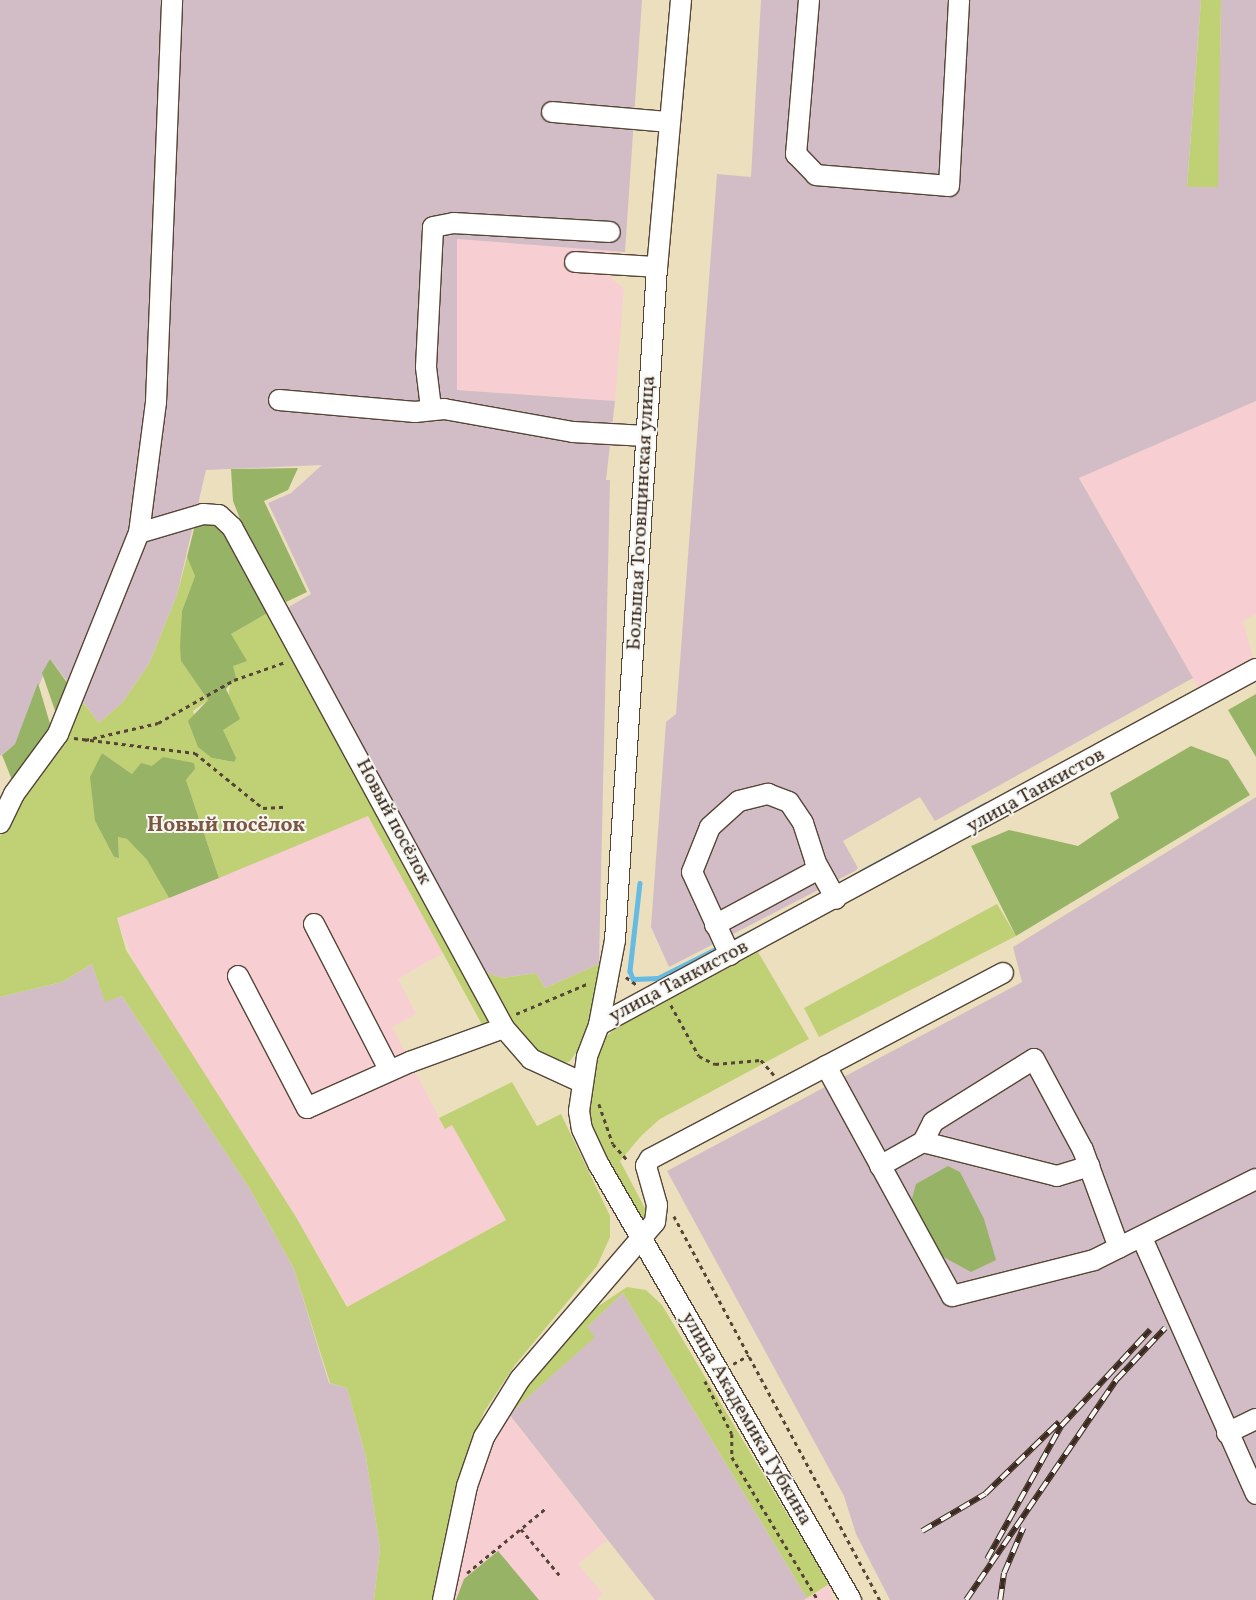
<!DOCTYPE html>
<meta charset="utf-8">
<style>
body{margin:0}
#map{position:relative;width:1256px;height:1600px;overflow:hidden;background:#ecdfbe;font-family:Vollkorn,serif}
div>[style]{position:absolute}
.built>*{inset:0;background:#f7cfd2}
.industrial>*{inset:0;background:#d2bdc6}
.green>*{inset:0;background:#bfd174}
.forest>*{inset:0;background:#97b366}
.stream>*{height:4.5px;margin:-2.25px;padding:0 2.25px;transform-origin:2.25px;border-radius:2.25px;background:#65bbe2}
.path>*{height:2.5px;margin-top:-1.25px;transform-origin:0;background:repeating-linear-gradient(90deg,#564536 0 4px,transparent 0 8px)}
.roads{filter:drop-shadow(1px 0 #564536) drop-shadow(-1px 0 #564536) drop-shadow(0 1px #564536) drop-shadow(0 -1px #564536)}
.minor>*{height:20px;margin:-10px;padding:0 10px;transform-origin:10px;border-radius:10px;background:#fff}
.rail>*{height:5.5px;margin-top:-2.75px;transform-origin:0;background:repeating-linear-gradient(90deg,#f6f6f2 0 11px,#3b2a1e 0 22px);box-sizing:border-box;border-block:1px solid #3b2a1e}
span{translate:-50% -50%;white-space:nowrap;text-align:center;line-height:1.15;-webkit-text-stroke:4px #f6f6f2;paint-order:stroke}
.street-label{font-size:20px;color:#3b2a1e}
.neighbourhood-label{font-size:21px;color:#7c5640;font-weight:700}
</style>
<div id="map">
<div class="built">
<div style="clip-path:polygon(457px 238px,615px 251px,612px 279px,624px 288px,615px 401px,457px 390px)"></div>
<div style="clip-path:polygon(1256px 401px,1256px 614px,1243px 621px,1253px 657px,1198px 688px,1079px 477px)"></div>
<div style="clip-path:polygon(368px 816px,444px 952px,398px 979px,416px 1014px,392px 1027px,445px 1129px,452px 1125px,506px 1220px,348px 1307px,296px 1217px,138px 972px,116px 918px)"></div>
<div style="clip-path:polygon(507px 1412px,607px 1540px,578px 1564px,603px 1594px,597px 1600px,450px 1600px,479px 1473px)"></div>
<div style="clip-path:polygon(829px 1584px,833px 1600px,804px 1600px)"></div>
</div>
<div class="industrial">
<div style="clip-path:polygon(0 0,642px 0,625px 252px,457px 239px,457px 390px,615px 401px,606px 480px,610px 480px,599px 964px,545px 988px,536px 973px,503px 978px,483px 972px,287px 608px,311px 594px,268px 503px,291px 493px,322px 465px,206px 470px,177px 595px,149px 664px,122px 703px,99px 723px,50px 659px,15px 744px,0 756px)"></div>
<div style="clip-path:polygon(761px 0,1201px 0,1187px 186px,1220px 60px,1221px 0,1256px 0,1256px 401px,1079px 478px,1193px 678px,935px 821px,920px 797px,843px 841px,858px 868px,855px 871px,669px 967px,651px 927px,666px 722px,676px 714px,717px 174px,751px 177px)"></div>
<div style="clip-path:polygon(1256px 797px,1256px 1600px,890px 1600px,856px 1534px,844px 1496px,667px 1171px,1022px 982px,1013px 947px)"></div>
<div style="clip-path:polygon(92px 964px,105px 1001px,122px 996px,250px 1189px,294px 1269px,329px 1383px,347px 1388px,366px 1457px,380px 1548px,374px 1600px,0 1600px,0 997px,62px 982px)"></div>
<div style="clip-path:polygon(623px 1293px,807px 1598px,804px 1600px,655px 1600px,509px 1414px,594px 1337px,586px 1328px)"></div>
</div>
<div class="green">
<div style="clip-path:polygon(1201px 0,1221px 0,1218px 187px,1187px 187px)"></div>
<div style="clip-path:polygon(187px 557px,195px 576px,182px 611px,181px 661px,208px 700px,193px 711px,212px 758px,233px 762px,223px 730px,233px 666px,231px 634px,271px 611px,491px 1023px,485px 1030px,368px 816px,219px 878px,186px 780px,195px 769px,152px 766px,132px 774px,102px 753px,95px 821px,114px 857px,119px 858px,118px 837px,127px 839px,147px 860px,169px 898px,117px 918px,126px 950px,296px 1217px,347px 1307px,506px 1220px,452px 1125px,445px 1129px,439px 1118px,512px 1082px,537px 1126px,561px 1114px,610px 1216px,610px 1237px,597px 1266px,515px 1365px,484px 1412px,460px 1475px,435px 1600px,374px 1600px,380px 1548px,366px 1457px,347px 1388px,330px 1383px,294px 1269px,250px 1189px,122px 996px,105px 1002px,92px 964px,62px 982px,0 997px,0 836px,78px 696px,99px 723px,122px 703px,149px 664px,177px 595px)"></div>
<div style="clip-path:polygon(997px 904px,1016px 936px,819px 1037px,804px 1008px)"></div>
<div style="clip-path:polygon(758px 952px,809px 1039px,660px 1119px,641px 1136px,620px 1161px,648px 1214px,641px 1219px,596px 1141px,588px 1115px,593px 1071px,605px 1038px,629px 1016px,652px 1009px)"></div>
<div style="clip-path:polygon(599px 964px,607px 966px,584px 1042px,570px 1061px,560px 1065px,546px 1062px,524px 1042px,483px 972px,503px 978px,536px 973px,545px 988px)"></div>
<div style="clip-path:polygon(627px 1287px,646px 1290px,662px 1305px,829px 1584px,807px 1598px,623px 1293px,587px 1327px,595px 1337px,509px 1414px,524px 1387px,591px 1311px)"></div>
</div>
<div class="forest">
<div style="clip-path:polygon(298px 468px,288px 490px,264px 501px,307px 592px,286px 602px,248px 539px,233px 501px,231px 469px)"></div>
<div style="clip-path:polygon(219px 523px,271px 611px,231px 634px,247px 661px,233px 666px,236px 678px,226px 689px,240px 719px,223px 730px,236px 758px,234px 762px,212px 758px,198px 747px,188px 721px,208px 700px,181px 661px,180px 646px,182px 611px,195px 576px,187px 557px,195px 525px)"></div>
<div style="clip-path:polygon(50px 659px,71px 688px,59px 722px,42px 673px)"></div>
<div style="clip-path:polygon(38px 683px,53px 734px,14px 785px,2px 755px,15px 744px)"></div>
<div style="clip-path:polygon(1256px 694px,1256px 757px,1228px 710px)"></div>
<div style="clip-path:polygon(1191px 746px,1228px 760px,1250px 795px,1016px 936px,971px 846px,1009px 830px,1078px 846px,1119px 818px,1110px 793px)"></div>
<div style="clip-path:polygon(102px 753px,132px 774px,141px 763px,152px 766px,163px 757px,194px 763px,195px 769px,186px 780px,219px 878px,169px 898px,147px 860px,127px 839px,118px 837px,119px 858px,114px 857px,95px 821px,90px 777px)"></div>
<div style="clip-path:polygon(948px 1166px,960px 1172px,984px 1219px,996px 1260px,971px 1272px,938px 1254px,911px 1202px,916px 1184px)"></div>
<div style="clip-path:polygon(498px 1551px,539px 1600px,456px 1600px,464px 1579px)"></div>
</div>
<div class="stream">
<div style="left:861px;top:872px;width:142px;rotate:-28.5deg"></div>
<div style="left:640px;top:883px;width:89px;rotate:96.5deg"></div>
<div style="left:630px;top:971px;width:9px;rotate:69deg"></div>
<div style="left:633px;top:979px;width:25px;rotate:-2deg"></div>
<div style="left:658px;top:978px;width:72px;rotate:-26.6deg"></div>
<div style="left:731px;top:942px;width:35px;rotate:-27deg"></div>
</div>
<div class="path">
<div style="left:74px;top:738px;width:122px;rotate:7.1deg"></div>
<div style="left:195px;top:753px;width:87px;rotate:39deg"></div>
<div style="left:263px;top:808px;width:22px;rotate:-3deg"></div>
<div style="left:85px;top:740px;width:75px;rotate:-13.1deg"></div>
<div style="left:158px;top:723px;width:87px;rotate:-29.5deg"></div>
<div style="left:234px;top:680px;width:54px;rotate:-19.4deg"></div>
<div style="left:626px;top:977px;width:14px;rotate:36deg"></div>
<div style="left:671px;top:1005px;width:58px;rotate:61.2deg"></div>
<div style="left:699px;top:1056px;width:18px;rotate:27deg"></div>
<div style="left:715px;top:1064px;width:46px;rotate:-5deg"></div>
<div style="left:761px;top:1060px;width:20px;rotate:49deg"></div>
<div style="left:516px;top:1014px;width:79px;rotate:-23deg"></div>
<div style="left:599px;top:1104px;width:42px;rotate:70.7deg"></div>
<div style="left:613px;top:1144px;width:24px;rotate:48deg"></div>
<div style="left:674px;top:1216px;width:436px;rotate:61.8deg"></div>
<div style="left:733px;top:1364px;width:18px;rotate:-29deg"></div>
<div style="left:705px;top:1381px;width:59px;rotate:63deg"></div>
<div style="left:732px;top:1434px;width:23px;rotate:90deg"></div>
<div style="left:732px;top:1457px;width:167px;rotate:59deg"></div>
<div style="left:521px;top:1529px;width:64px;rotate:50.1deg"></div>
<div style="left:467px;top:1573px;width:102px;rotate:-39.4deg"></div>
</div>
<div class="roads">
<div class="minor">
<div style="left:681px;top:0;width:268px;rotate:95.1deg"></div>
<div style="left:657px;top:267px;width:674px;rotate:93.57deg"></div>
<div style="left:615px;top:940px;width:86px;rotate:100.7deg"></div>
<div style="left:599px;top:1025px;width:34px;rotate:111deg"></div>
<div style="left:587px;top:1057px;width:55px;rotate:98.4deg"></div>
<div style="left:579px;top:1111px;width:18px;rotate:81deg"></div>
<div style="left:582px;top:1129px;width:40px;rotate:65deg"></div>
<div style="left:599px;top:1165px;width:503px;rotate:59.92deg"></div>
<div style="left:809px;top:0;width:155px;rotate:94.8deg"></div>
<div style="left:796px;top:154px;width:29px;rotate:46deg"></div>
<div style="left:816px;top:175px;width:133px;rotate:4.7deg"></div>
<div style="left:949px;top:186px;width:186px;rotate:-86.9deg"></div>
<div style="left:552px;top:112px;width:117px;rotate:4.9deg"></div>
<div style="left:575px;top:262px;width:82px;rotate:3.5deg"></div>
<div style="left:279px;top:400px;width:137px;rotate:5deg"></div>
<div style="left:415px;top:412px;width:29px;rotate:-6deg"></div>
<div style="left:444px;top:409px;width:131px;rotate:10.1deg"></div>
<div style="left:573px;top:432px;width:73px;rotate:3.1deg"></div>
<div style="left:431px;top:408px;width:41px;rotate:-97deg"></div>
<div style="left:426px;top:367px;width:140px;rotate:-87.1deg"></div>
<div style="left:433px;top:227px;width:21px;rotate:-11deg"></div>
<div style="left:454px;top:223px;width:156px;rotate:3.3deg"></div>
<div style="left:139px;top:533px;width:67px;rotate:-16.5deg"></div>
<div style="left:203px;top:514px;width:16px;rotate:4deg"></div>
<div style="left:219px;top:515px;width:18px;rotate:43deg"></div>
<div style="left:232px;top:527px;width:570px;rotate:61.5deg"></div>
<div style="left:504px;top:1028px;width:41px;rotate:48.9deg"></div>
<div style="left:531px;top:1059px;width:55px;rotate:24.7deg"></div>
<div style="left:0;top:823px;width:32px;rotate:-64deg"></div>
<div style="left:14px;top:794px;width:74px;rotate:-53.7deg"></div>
<div style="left:58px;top:734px;width:217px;rotate:-68.1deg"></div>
<div style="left:139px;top:533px;width:132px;rotate:-82.6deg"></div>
<div style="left:156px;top:402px;width:402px;rotate:-87.7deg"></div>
<div style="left:314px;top:924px;width:165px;rotate:62.7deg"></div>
<div style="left:715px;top:925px;width:118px;rotate:-28.3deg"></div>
<div style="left:730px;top:955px;width:91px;rotate:-114.6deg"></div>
<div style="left:692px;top:872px;width:48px;rotate:-68.2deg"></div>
<div style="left:710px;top:827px;width:39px;rotate:-42deg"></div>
<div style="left:739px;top:801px;width:30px;rotate:-14deg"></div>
<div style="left:768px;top:794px;width:22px;rotate:21deg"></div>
<div style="left:789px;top:802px;width:25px;rotate:56deg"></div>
<div style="left:803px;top:823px;width:40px;rotate:72deg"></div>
<div style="left:815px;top:861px;width:43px;rotate:61.1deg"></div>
<div style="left:238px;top:976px;width:149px;rotate:62.4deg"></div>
<div style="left:307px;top:1108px;width:113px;rotate:-24.1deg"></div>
<div style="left:410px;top:1062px;width:100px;rotate:-19.9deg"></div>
<div style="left:599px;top:1025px;width:747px;rotate:-28.45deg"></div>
<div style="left:826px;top:1066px;width:262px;rotate:61.3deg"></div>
<div style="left:952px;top:1296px;width:146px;rotate:-14.2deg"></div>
<div style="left:1094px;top:1260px;width:181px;rotate:-26.6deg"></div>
<div style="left:923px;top:1142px;width:138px;rotate:14.2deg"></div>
<div style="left:1057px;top:1176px;width:34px;rotate:-17deg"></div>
<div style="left:880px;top:1166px;width:49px;rotate:-29.2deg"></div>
<div style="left:923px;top:1142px;width:22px;rotate:-63deg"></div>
<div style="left:933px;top:1122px;width:119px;rotate:-32deg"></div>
<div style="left:1034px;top:1059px;width:103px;rotate:61.7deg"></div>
<div style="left:1083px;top:1150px;width:104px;rotate:69.8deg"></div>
<div style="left:1142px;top:1238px;width:280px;rotate:66deg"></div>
<div style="left:1227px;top:1433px;width:32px;rotate:-26deg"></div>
<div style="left:443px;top:1600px;width:116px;rotate:-78.1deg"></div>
<div style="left:467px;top:1486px;width:52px;rotate:-70.9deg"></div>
<div style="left:484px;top:1437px;width:68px;rotate:-58.2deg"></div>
<div style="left:520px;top:1379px;width:207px;rotate:-49.3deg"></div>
<div style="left:655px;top:1222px;width:17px;rotate:-83deg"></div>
<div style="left:657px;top:1205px;width:41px;rotate:-105.8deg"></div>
<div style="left:646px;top:1166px;width:8px;rotate:-60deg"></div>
<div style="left:650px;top:1159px;width:399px;rotate:-27.8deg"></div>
</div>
</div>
<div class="rail">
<div style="left:922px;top:1531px;width:73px;rotate:-30.4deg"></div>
<div style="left:985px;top:1494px;width:103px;rotate:-44.2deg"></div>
<div style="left:987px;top:1559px;width:152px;rotate:-60.9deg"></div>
<div style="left:1061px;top:1426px;width:131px;rotate:-47.2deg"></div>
<div style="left:966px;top:1600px;width:268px;rotate:-55.7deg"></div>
<div style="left:1117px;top:1379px;width:70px;rotate:-46.7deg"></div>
<div style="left:1000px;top:1600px;width:27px;rotate:-82deg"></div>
<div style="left:1004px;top:1573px;width:49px;rotate:-67.1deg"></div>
</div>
<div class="street-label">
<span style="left:642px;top:513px;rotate:-87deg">Большая Тоговщинская улица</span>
<span style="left:1036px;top:791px;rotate:-29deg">улица Танкистов</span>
<span style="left:393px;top:822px;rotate:62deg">Новый посёлок</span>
<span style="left:679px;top:982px;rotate:-28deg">улица Танкистов</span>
<span style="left:746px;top:1419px;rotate:60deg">улица Академика Губкина</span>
</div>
<div class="neighbourhood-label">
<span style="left:226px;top:826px">Новый посёлок</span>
</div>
</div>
